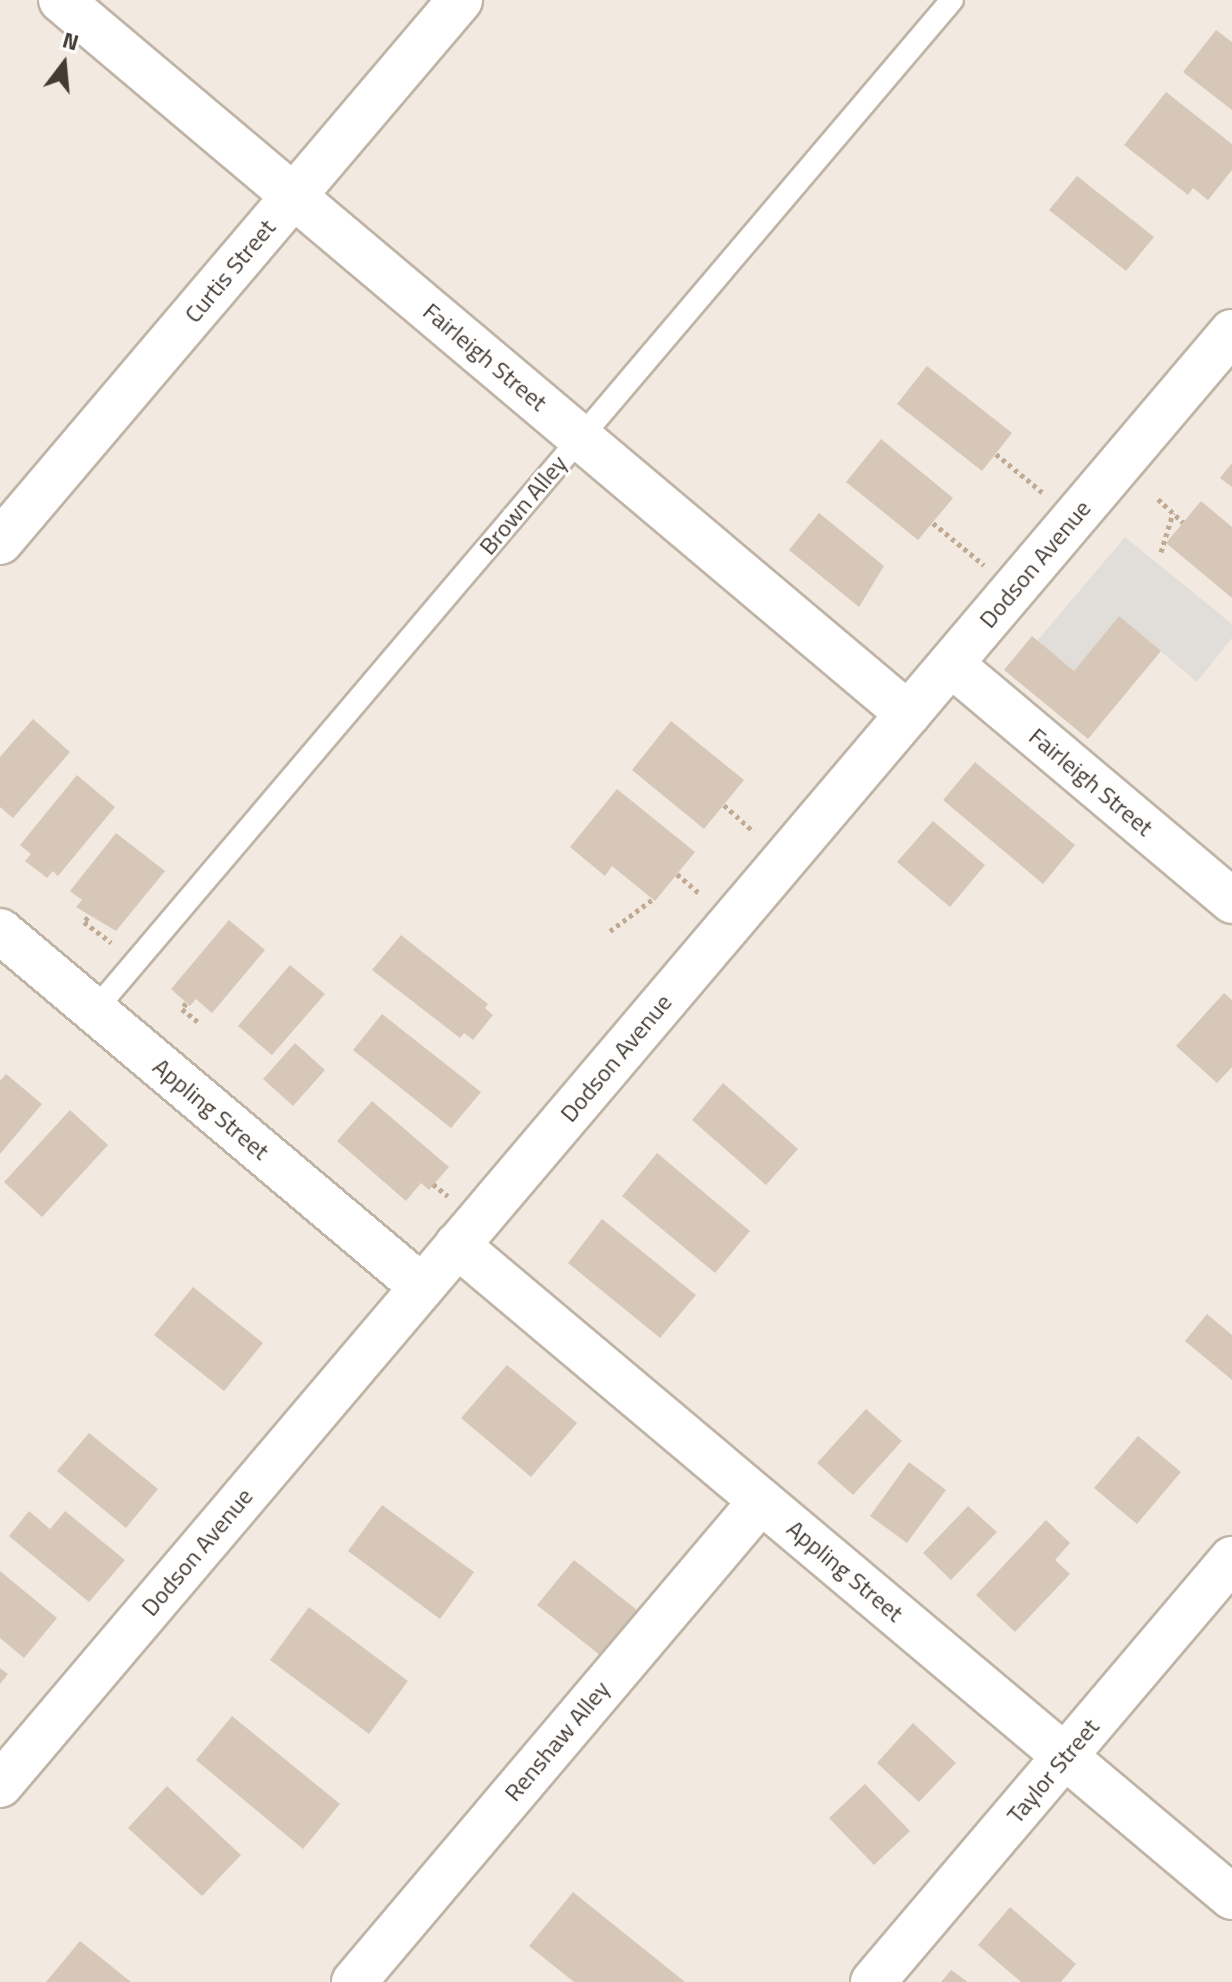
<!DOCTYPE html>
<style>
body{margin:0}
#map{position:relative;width:1232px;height:1982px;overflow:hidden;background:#f2eae1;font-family:"Titillium Web",sans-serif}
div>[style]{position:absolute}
.parking>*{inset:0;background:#e1deda}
.building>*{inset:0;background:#d7c7b9}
.path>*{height:5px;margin-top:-2.5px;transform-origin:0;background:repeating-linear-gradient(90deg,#c0aa94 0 4px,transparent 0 8px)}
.roads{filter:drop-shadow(2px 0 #c0b4a7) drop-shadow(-2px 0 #c0b4a7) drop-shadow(0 2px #c0b4a7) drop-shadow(0 -2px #c0b4a7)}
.service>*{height:22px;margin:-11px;padding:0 11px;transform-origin:11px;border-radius:11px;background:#fff}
.minor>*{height:44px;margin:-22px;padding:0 22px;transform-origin:22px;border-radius:22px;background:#fff}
.tertiary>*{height:44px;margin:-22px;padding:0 22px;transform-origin:22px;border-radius:22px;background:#fff}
span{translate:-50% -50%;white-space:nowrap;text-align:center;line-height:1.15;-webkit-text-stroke:6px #fff;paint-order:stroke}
.street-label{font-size:24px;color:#433a32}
.north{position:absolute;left:24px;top:24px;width:80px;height:80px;-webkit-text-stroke:6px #fff;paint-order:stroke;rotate:16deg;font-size:22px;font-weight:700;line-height:32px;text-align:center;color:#433a32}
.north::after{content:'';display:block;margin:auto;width:28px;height:36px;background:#433a32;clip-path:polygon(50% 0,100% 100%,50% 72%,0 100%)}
</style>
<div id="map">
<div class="parking">
<div style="clip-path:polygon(1125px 537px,1232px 624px,1232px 638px,1197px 682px,1119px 616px,1074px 671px,1037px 641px)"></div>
</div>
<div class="building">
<div style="clip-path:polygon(1216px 30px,1232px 42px,1232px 110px,1183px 72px)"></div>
<div style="clip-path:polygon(1166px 92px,1232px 144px,1232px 170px,1208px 200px,1193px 188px,1188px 195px,1124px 145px)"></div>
<div style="clip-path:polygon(1077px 176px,1154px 237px,1126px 271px,1049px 210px)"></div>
<div style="clip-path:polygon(927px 366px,1012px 433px,982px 471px,897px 404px)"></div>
<div style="clip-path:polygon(881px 439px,953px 498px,918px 540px,846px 482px)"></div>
<div style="clip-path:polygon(1232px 463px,1232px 487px,1220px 478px)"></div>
<div style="clip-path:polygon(1201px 501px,1232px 527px,1232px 598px,1166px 543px)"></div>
<div style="clip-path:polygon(819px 513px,884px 566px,859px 607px,789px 550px)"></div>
<div style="clip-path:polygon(1119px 616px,1161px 651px,1088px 739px,1004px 670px,1032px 636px,1074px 671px)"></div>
<div style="clip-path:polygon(33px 719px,70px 752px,13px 818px,0 807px,0 757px)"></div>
<div style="clip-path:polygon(671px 721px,744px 780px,704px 829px,632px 770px)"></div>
<div style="clip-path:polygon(975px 762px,1075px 845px,1043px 884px,943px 800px)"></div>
<div style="clip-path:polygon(77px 775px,115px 807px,58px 876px,53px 871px,47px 878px,25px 861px,31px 854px,20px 845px)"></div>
<div style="clip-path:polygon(617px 789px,695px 852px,655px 901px,612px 866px,605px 876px,570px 847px)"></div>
<div style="clip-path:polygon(933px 821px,985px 865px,950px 907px,897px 862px)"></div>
<div style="clip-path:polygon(116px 833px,165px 871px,116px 931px,76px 907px,82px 900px,70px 891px)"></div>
<div style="clip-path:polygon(229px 920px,265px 950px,212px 1013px,196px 999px,190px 1006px,171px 989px)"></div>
<div style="clip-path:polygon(401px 935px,488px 1004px,485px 1008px,493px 1015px,473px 1040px,464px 1033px,460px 1038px,372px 970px)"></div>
<div style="clip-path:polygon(290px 965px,325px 994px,272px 1055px,238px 1026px)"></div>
<div style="clip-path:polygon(1224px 993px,1232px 1000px,1232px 1067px,1217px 1083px,1176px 1046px)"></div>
<div style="clip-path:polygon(382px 1014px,481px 1092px,451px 1128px,353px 1050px)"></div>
<div style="clip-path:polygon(295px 1043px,325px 1070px,293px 1106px,263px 1079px)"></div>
<div style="clip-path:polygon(6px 1074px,42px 1104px,0 1154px,0 1081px)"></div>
<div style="clip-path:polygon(723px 1083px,798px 1149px,766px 1185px,692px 1120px)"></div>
<div style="clip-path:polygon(372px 1101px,449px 1167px,429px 1190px,421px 1183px,406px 1201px,337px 1141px)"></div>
<div style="clip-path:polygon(70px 1110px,108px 1145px,42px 1217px,4px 1182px)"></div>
<div style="clip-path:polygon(657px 1153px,750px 1231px,715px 1273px,622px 1196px)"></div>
<div style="clip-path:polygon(602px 1219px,696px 1295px,660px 1338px,568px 1263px)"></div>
<div style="clip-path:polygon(193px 1287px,263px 1343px,224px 1391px,154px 1335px)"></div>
<div style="clip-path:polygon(1207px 1314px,1232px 1335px,1232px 1380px,1185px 1341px)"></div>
<div style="clip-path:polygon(507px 1365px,577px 1423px,531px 1477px,461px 1418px)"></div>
<div style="clip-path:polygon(866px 1409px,902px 1441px,853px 1495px,817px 1463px)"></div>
<div style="clip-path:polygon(89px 1433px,158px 1489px,126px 1528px,57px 1471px)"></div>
<div style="clip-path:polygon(1138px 1436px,1181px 1472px,1137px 1524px,1094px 1488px)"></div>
<div style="clip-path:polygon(909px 1462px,946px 1490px,907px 1543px,870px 1516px)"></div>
<div style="clip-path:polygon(382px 1505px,474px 1572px,440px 1619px,348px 1551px)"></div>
<div style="clip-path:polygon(968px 1506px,997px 1532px,951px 1580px,923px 1553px)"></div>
<div style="clip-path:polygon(29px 1511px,50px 1529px,65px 1511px,125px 1560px,89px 1602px,9px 1536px)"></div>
<div style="clip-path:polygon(1046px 1520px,1070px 1543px,1055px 1560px,1070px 1574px,1015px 1632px,976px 1595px)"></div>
<div style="clip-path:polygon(574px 1560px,642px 1614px,606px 1660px,537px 1605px)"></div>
<div style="clip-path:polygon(0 1571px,57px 1618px,24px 1658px,0 1638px)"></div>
<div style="clip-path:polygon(309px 1607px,408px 1681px,369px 1734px,270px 1660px)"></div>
<div style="clip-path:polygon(0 1668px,8px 1674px,0 1684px)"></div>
<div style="clip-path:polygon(232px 1716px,340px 1804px,303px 1849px,196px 1760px)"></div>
<div style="clip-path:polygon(913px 1723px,956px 1763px,919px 1802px,877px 1763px)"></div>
<div style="clip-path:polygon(865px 1784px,910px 1831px,874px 1865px,829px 1818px)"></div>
<div style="clip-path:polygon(167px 1786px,241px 1855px,202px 1896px,128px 1828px)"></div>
<div style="clip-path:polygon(573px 1892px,685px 1982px,574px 1982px,529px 1946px)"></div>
<div style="clip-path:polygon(1010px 1907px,1076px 1964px,1061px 1982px,1021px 1982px,978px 1945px)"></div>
<div style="clip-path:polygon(80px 1941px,131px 1982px,46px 1982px)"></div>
<div style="clip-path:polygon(951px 1970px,968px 1982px,941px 1982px)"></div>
</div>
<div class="path">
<div style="left:996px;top:454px;width:60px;rotate:39.6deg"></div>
<div style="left:1158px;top:499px;width:34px;rotate:43deg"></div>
<div style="left:933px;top:523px;width:66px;rotate:39.5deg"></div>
<div style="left:1161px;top:552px;width:41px;rotate:-72.9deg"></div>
<div style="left:724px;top:805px;width:40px;rotate:42deg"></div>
<div style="left:677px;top:874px;width:30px;rotate:41deg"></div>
<div style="left:88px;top:917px;width:6px;rotate:129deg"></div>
<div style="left:84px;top:922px;width:34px;rotate:37deg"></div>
<div style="left:610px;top:931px;width:54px;rotate:-36.7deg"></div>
<div style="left:186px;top:1003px;width:7px;rotate:124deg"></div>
<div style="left:182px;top:1009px;width:22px;rotate:39deg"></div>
<div style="left:433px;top:1184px;width:19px;rotate:39deg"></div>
</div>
<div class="roads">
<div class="service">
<div style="left:94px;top:1011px;width:1326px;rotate:-49.68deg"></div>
</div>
<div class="minor">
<div style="left:61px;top:0;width:1108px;rotate:40.13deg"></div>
<div style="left:0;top:542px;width:711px;rotate:-49.68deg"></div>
<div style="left:951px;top:664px;width:368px;rotate:40.1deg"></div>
<div style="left:0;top:931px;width:552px;rotate:40.15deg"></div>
<div style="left:457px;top:1245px;width:1013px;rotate:40.07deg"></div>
<div style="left:354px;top:1982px;width:630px;rotate:-49.76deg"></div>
<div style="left:873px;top:1982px;width:555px;rotate:-49.68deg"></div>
</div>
<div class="tertiary">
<div style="left:0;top:1785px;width:1905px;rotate:-49.71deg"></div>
</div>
</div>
<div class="street-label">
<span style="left:230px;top:271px;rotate:-50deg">Curtis Street</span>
<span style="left:485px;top:357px;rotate:40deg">Fairleigh Street</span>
<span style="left:523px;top:505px;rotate:-50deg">Brown Alley</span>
<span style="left:1035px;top:564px;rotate:-50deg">Dodson Avenue</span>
<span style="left:1091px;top:782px;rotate:40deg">Fairleigh Street</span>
<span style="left:616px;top:1058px;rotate:-50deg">Dodson Avenue</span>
<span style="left:211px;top:1109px;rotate:40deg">Appling Street</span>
<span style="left:197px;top:1552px;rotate:-50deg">Dodson Avenue</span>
<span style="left:845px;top:1571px;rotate:40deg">Appling Street</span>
<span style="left:557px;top:1741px;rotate:-50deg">Renshaw Alley</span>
<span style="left:1053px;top:1771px;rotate:-50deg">Taylor Street</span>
</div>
<div class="north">N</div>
</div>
